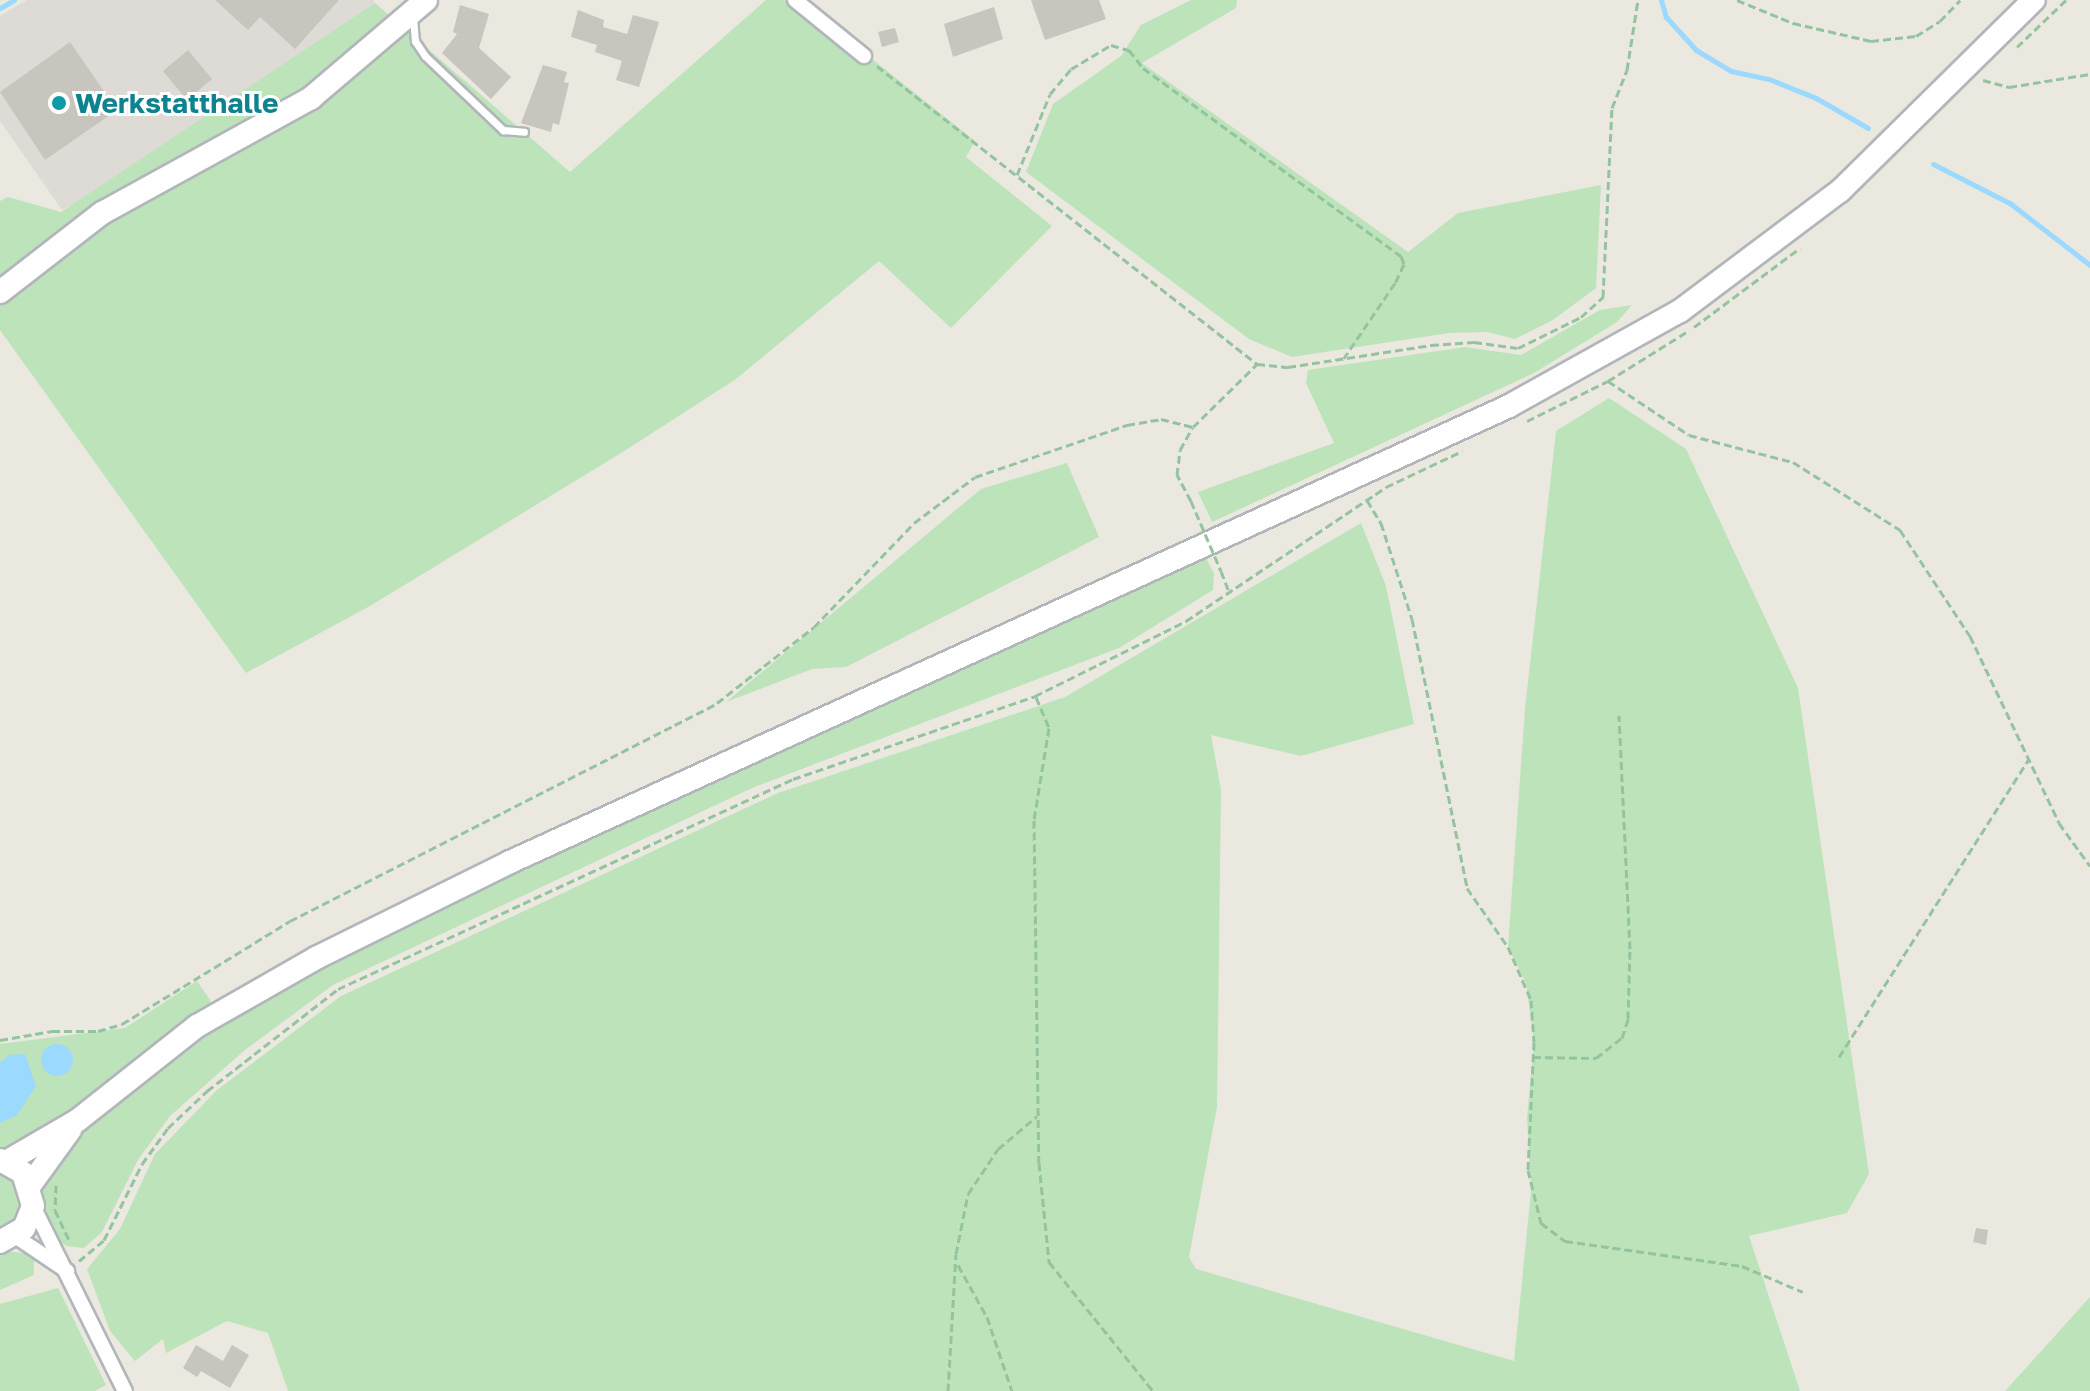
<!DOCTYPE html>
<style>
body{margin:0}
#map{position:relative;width:2090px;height:1391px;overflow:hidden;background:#ebe8df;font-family:"Golos Text",sans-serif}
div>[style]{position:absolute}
.industrial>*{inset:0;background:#dedbd7}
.green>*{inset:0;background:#bde3bb}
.water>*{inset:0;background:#9cd9fe}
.round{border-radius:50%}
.stream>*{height:5px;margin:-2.5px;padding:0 2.5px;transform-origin:2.5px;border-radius:2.5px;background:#9cd9fe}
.building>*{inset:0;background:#c8c4be}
.path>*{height:3px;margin-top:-1.5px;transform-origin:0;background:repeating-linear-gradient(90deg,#94c49f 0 8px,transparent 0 12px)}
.roads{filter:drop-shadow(2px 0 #b2b6ba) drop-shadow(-2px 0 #b2b6ba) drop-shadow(0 2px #b2b6ba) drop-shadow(0 -2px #b2b6ba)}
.lane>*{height:7px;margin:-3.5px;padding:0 3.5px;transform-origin:3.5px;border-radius:3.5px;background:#fff}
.street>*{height:14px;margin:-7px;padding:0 7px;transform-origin:7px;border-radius:7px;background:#fff}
.secondary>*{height:22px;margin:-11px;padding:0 11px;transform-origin:11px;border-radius:11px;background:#fff}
.path-bridge>*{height:3px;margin-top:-1.5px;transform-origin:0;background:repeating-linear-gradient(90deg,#94c49f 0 8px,transparent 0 12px)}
.dots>*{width:22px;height:22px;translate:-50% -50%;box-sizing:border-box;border:4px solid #fff;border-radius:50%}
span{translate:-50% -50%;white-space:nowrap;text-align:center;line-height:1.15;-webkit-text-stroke:6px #fff;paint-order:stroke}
.culture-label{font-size:28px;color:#0d838f;font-weight:700}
.left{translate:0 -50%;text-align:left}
</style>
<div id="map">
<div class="industrial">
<div style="clip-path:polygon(27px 0,374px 0,375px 14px,249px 113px,62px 210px,0 121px,0 16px)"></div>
</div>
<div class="green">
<div style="clip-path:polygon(766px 0,798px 0,975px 141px,966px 157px,1052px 226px,951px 328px,879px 261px,736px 379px,626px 450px,370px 606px,246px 673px,0 330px,0 201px,8px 197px,61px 212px,375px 3px,570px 172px)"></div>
<div style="clip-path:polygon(1191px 0,1237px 0,1236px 8px,1142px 63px,1408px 252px,1458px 213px,1601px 185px,1596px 288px,1553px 320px,1515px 339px,1487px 332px,1449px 333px,1292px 357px,1249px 339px,1026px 172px,1053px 104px,1121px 56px,1141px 25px)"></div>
<div style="clip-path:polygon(1632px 305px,1617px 322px,1534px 373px,1212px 522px,1198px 492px,1334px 443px,1306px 383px,1308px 370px,1465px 347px,1521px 355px,1600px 310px)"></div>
<div style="clip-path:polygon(1609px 398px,1686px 449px,1798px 688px,1869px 1174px,1847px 1213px,1749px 1236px,1800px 1391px,288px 1391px,268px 1333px,227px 1321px,166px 1353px,163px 1339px,135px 1361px,110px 1331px,87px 1269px,120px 1229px,155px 1154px,217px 1090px,341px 996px,778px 793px,1065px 697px,1361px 523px,1386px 586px,1414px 724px,1301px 756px,1211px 735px,1221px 790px,1217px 1107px,1189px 1257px,1196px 1269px,1514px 1361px,1531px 1191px,1527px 1118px,1534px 1042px,1526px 983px,1508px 947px,1525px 709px,1556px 431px)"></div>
<div style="clip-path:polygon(1067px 463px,1099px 537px,846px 667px,812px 669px,726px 702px,981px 489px)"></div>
<div style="clip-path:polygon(1204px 554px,1214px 574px,1213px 590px,1119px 648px,752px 788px,333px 985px,245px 1050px,170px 1116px,138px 1160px,102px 1232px,84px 1248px,66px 1246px,50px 1233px,42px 1214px,43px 1183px,79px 1135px,173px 1056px,243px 1007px,371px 937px)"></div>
<div style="clip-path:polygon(197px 981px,212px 1003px,42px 1134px,18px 1149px,0 1149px,0 1044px,125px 1028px)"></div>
<div style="clip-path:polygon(0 1168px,12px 1173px,25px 1202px,17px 1221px,0 1232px)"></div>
<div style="clip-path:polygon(0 1251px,24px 1253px,34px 1259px,34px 1275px,0 1290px)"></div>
<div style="clip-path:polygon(58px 1288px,106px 1385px,95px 1391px,0 1391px,0 1304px)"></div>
<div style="clip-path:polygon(2090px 1297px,2090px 1391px,2005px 1391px)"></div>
</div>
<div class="water">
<div class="round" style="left:41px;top:1044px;width:32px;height:32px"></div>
<div style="clip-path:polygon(25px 1054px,36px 1086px,17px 1115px,0 1123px,0 1063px,9px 1055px)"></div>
</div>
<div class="stream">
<div style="left:1661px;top:0;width:18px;rotate:74deg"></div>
<div style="left:1666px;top:17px;width:45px;rotate:47.7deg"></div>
<div style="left:1696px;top:50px;width:41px;rotate:31deg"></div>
<div style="left:1731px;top:71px;width:39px;rotate:12deg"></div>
<div style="left:1769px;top:79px;width:51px;rotate:22deg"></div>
<div style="left:1816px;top:98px;width:60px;rotate:30deg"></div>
<div style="left:0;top:8px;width:16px;rotate:-30deg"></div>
<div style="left:1933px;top:164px;width:88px;rotate:27.1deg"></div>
<div style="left:2011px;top:204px;width:100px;rotate:37.7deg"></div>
</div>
<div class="building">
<div style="clip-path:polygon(215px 0,339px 0,295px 49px,260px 17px,248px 30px)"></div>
<div style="clip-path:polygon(1031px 0,1099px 0,1106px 19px,1045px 40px)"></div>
<div style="clip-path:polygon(460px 5px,489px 14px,479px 48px,511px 77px,491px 99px,442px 53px,457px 34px,453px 32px)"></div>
<div style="clip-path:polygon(994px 7px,1003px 39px,953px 57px,944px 24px)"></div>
<div style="clip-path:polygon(578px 10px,604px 20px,603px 27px,627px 34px,633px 15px,659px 22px,639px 87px,616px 80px,622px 61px,595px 52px,597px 45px,571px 37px)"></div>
<div style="clip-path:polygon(895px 28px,899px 42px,882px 47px,878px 32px)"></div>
<div style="clip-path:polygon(70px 42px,117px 110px,45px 160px,0 92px)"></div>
<div style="clip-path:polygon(188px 50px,212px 79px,187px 100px,163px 71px)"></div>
<div style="clip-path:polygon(543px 65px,567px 72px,564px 82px,569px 83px,559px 125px,553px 123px,551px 132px,521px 123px)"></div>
<div style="clip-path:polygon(1976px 1228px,1988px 1230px,1986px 1245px,1973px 1242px)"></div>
<div style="clip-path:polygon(196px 1345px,223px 1361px,232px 1345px,249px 1355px,230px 1388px,201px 1371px,197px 1377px,183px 1368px)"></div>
</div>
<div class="path">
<div style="left:1737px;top:0;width:61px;rotate:22.3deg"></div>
<div style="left:1793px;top:23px;width:80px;rotate:13deg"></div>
<div style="left:1871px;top:41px;width:45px;rotate:-6.3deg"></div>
<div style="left:1916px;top:36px;width:28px;rotate:-32deg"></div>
<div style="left:1940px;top:21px;width:29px;rotate:-46deg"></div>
<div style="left:2017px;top:47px;width:68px;rotate:-43.8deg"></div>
<div style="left:877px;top:66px;width:483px;rotate:38.1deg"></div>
<div style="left:1257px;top:364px;width:31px;rotate:6deg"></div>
<div style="left:1288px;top:367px;width:145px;rotate:-8.7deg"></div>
<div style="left:1431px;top:345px;width:43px;rotate:-4deg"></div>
<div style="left:1474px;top:342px;width:44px;rotate:7.8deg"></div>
<div style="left:1518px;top:348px;width:70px;rotate:-26.2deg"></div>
<div style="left:1581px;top:317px;width:30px;rotate:-42deg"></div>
<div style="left:1603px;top:297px;width:189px;rotate:-87.3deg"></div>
<div style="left:1612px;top:108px;width:41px;rotate:-68.5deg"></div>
<div style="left:1627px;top:70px;width:71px;rotate:-81.1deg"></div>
<div style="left:1983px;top:80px;width:27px;rotate:15deg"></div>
<div style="left:2009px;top:87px;width:82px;rotate:-9.1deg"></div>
<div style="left:1017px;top:175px;width:87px;rotate:-67.8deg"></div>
<div style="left:1050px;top:94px;width:33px;rotate:-50deg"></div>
<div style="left:1071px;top:69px;width:47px;rotate:-31deg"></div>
<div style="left:1111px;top:45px;width:19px;rotate:16deg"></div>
<div style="left:1129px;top:50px;width:23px;rotate:52deg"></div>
<div style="left:1143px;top:68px;width:319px;rotate:36.1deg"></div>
<div style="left:1401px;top:256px;width:9px;rotate:69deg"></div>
<div style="left:1404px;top:264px;width:21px;rotate:115deg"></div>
<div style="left:1395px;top:283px;width:91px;rotate:124.2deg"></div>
<div style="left:1694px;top:327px;width:132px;rotate:-36.7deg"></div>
<div style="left:1608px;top:381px;width:97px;rotate:33.7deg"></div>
<div style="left:1689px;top:435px;width:107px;rotate:14.6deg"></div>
<div style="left:1793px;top:462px;width:127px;rotate:32.4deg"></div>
<div style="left:1900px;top:530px;width:127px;rotate:56.6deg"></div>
<div style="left:1970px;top:636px;width:207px;rotate:64.5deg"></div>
<div style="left:2059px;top:823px;width:53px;rotate:54.2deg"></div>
<div style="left:1527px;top:421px;width:90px;rotate:-26.3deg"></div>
<div style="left:1608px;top:381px;width:94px;rotate:-32deg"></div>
<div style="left:1367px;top:500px;width:27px;rotate:59deg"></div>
<div style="left:1381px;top:523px;width:101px;rotate:72.1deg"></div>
<div style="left:1412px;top:619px;width:275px;rotate:78.4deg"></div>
<div style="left:1467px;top:888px;width:72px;rotate:55.2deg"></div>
<div style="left:1508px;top:947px;width:58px;rotate:66.5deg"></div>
<div style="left:1531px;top:1000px;width:42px;rotate:85.9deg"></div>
<div style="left:1534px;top:1042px;width:128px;rotate:92.7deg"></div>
<div style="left:1528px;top:1170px;width:55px;rotate:76.2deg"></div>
<div style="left:1541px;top:1223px;width:30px;rotate:37deg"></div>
<div style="left:1565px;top:1241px;width:179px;rotate:8deg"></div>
<div style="left:1742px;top:1266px;width:66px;rotate:23.1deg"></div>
<div style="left:1191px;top:501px;width:30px;rotate:-118deg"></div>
<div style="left:1177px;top:475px;width:25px;rotate:-83deg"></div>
<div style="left:1180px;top:450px;width:26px;rotate:-61deg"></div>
<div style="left:1193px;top:427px;width:90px;rotate:-44.5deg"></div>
<div style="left:1221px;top:571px;width:22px;rotate:69deg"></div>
<div style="left:1036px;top:697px;width:34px;rotate:67deg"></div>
<div style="left:1049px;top:728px;width:93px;rotate:99.3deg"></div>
<div style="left:1034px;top:820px;width:343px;rotate:89.2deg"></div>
<div style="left:1039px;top:1163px;width:100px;rotate:84.2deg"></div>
<div style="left:1049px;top:1262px;width:166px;rotate:51.1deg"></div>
<div style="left:0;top:1040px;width:53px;rotate:-9.8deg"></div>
<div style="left:52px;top:1031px;width:46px"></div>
<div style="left:98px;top:1031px;width:25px;rotate:-16deg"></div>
<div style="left:122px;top:1024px;width:197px;rotate:-31.5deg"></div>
<div style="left:290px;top:921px;width:479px;rotate:-27deg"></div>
<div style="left:717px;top:703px;width:123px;rotate:-38.1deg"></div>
<div style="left:814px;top:627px;width:144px;rotate:-46.1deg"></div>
<div style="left:914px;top:523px;width:76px;rotate:-37deg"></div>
<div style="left:975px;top:477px;width:161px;rotate:-18.9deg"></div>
<div style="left:1127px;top:425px;width:35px;rotate:-10deg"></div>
<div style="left:1161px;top:419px;width:33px;rotate:14deg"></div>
<div style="left:1533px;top:1057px;width:63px;rotate:0.9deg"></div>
<div style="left:1596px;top:1058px;width:33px;rotate:-38deg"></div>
<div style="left:1622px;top:1038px;width:20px;rotate:-72deg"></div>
<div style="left:1628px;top:1019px;width:70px;rotate:-88.4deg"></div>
<div style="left:1630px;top:949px;width:234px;rotate:-92.7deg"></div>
<div style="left:1839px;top:1057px;width:353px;rotate:-57.5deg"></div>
<div style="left:56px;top:1185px;width:25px;rotate:92deg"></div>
<div style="left:55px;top:1210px;width:35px;rotate:65deg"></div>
<div style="left:79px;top:1261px;width:33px;rotate:-40deg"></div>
<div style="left:104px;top:1240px;width:85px;rotate:-63.4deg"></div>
<div style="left:142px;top:1164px;width:44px;rotate:-54.2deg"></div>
<div style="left:168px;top:1128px;width:54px;rotate:-43.5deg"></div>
<div style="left:207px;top:1091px;width:166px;rotate:-37.9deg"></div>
<div style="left:338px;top:989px;width:501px;rotate:-24.78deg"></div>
<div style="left:793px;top:779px;width:256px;rotate:-18.9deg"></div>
<div style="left:1035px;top:696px;width:169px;rotate:-26.4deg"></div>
<div style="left:1186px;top:621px;width:241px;rotate:-33.8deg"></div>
<div style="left:1386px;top:487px;width:84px;rotate:-25.3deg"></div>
<div style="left:958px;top:1265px;width:60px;rotate:60.9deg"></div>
<div style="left:987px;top:1317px;width:78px;rotate:71.3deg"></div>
<div style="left:948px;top:1391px;width:137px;rotate:-86.7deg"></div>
<div style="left:956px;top:1254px;width:61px;rotate:-78.7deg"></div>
<div style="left:968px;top:1194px;width:54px;rotate:-56.3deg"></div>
<div style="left:998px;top:1149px;width:51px;rotate:-40.2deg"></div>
</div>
<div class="roads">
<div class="lane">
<div style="left:413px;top:18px;width:23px;rotate:85deg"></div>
<div style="left:415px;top:41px;width:18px;rotate:56deg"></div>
<div style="left:425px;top:56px;width:108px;rotate:43.5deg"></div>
<div style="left:503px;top:130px;width:21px;rotate:5deg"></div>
</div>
<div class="street">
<div style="left:795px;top:0;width:89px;rotate:39.1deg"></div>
<div style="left:33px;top:1206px;width:207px;rotate:63.6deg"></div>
<div style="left:15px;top:1236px;width:63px;rotate:33.9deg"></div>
</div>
<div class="secondary">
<div style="left:0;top:292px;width:129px;rotate:-37.8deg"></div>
<div style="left:102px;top:213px;width:239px;rotate:-28.8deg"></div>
<div style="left:311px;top:98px;width:151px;rotate:-40.4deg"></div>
<div style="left:0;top:1160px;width:26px;rotate:29deg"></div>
<div style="left:23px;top:1173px;width:34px;rotate:73deg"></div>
<div style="left:33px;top:1206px;width:24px;rotate:112deg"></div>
<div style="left:24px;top:1228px;width:28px;rotate:150deg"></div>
<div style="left:6px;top:1162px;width:83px;rotate:-30.3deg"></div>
<div style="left:78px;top:1120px;width:152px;rotate:-38.3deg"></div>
<div style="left:197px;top:1026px;width:137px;rotate:-29.7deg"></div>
<div style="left:316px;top:958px;width:216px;rotate:-26.3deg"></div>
<div style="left:510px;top:862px;width:1098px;rotate:-24.53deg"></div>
<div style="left:1509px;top:406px;width:196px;rotate:-29.1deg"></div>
<div style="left:1680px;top:311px;width:200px;rotate:-36.9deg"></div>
<div style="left:1840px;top:191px;width:272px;rotate:-44.6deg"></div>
<div style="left:31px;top:1184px;width:67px;rotate:-54.2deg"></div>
</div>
</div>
<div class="path-bridge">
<div style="left:1191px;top:501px;width:76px;rotate:66.8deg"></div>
</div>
<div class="dots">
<div style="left:59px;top:103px;background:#0f9aa8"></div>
</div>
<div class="culture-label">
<span class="left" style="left:75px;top:103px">Werkstatthalle</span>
</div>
</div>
